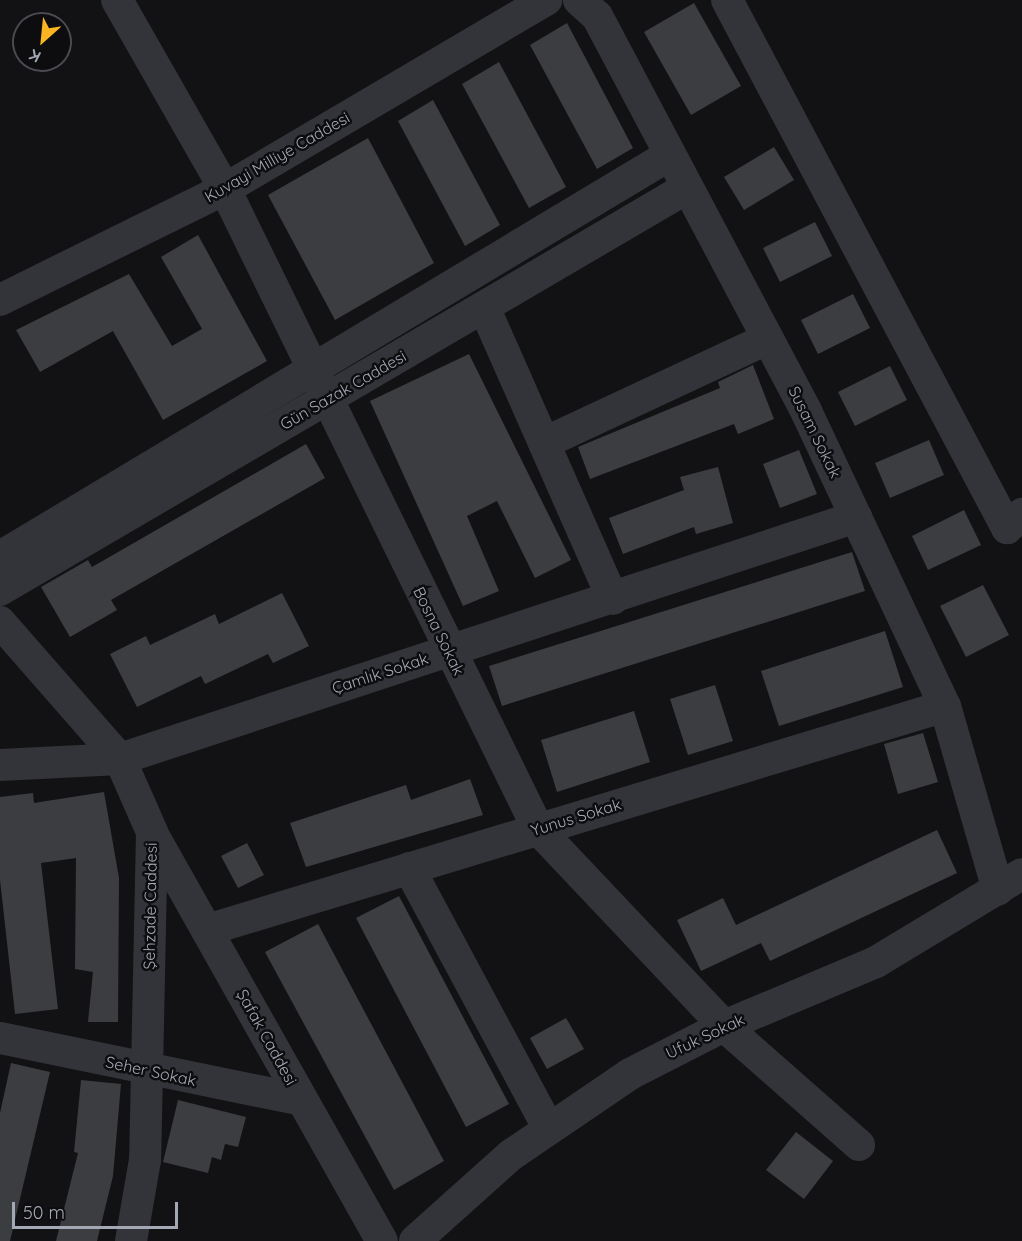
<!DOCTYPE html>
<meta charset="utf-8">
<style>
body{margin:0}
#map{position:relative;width:1022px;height:1241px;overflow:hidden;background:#121214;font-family:Quicksand,sans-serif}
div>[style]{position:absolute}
.building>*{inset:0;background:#3c3d41}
.minor>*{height:32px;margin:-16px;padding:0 16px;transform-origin:16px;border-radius:16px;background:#333439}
span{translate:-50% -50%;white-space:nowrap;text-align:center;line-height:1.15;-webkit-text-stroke:5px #0d0d0f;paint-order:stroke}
.street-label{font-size:16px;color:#a3a8b5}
.north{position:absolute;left:12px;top:12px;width:60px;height:60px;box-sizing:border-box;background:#0d0d0f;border:2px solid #494b51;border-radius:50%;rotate:207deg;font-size:16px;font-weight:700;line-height:24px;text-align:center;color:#a3a8b5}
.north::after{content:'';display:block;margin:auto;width:21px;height:27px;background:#fbb523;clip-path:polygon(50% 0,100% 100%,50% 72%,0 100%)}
.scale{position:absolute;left:12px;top:1202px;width:166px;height:27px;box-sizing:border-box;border:3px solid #a3a8b5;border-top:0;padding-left:8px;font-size:18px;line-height:21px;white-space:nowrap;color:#a3a8b5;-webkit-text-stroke:4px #0d0d0f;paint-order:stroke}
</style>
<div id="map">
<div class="building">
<div style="clip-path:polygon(694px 3px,741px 86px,691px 115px,644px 32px)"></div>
<div style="clip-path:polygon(567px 23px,633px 148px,597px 169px,530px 45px)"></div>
<div style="clip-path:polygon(499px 62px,566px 187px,529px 208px,462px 84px)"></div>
<div style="clip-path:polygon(433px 100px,500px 225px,465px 246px,398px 121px)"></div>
<div style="clip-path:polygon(368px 138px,434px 263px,335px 320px,268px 195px)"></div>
<div style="clip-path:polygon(774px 147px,794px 180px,744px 210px,724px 177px)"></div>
<div style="clip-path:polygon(815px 222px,832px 256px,780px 282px,763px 248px)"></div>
<div style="clip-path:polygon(198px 235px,267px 361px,163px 420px,113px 331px,40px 372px,16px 330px,129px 274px,172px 346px,202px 329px,161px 257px)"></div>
<div style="clip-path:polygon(853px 294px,870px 328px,818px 354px,801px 320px)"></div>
<div style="clip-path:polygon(469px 354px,571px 560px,535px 578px,497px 501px,467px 516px,499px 591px,463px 606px,370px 401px)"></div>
<div style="clip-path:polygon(753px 365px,774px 419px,738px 434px,734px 424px,590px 479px,578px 447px,720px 388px,718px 382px)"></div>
<div style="clip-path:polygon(890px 366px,907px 400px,855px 426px,838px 392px)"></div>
<div style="clip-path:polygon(929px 440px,944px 475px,890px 498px,875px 463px)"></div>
<div style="clip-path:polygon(306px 444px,325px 478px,111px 600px,117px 610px,70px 637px,41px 587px,88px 560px,92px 567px)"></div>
<div style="clip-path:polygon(799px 450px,817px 494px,780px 508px,763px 464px)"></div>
<div style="clip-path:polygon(718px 467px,733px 523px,696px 534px,694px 527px,623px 554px,609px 518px,684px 490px,680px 477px)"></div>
<div style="clip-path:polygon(964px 510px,981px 545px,928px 570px,912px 536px)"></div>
<div style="clip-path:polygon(852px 552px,865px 591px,502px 706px,489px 666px)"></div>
<div style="clip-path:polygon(983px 585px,1009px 635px,966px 657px,940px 606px)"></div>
<div style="clip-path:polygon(282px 593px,309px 646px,273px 663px,268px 654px,205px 684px,201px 676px,137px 707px,110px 654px,146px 636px,150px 645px,215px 614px,219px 624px)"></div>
<div style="clip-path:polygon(885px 631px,903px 687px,779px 726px,761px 671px)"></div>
<div style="clip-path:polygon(715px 685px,733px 741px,688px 755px,670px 699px)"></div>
<div style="clip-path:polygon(634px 711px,650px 762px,557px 792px,541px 740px)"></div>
<div style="clip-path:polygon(923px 733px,938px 782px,898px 794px,884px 744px)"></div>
<div style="clip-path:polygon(470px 779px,483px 815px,306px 867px,290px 823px,406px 785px,411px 800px)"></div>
<div style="clip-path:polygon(104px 792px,119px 878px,118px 1022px,88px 1022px,93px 972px,75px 969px,76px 858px,41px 863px,58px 1009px,15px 1014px,0 880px,0 797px,33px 793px,34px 803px)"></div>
<div style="clip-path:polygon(937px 830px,957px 873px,770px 961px,761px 943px,701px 971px,677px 920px,723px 898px,736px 925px)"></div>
<div style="clip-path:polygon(247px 843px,264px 875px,238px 888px,221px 856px)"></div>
<div style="clip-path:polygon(399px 896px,509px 1104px,466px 1127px,356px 918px)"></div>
<div style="clip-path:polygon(318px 924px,444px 1161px,394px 1190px,265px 952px)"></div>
<div style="clip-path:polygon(566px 1018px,584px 1049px,547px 1069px,530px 1038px)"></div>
<div style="clip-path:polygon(11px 1063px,50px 1072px,10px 1241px,0 1241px,0 1113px)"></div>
<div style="clip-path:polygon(81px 1080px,121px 1084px,113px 1176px,97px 1241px,56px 1241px,78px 1153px,74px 1152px)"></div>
<div style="clip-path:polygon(178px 1100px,246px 1117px,238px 1147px,225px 1144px,221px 1160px,212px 1157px,208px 1173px,163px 1162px)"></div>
<div style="clip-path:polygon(796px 1132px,833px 1161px,804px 1199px,766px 1170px)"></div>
</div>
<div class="minor">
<div style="left:117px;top:0;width:218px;rotate:60.3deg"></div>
<div style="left:225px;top:189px;width:712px;rotate:63.94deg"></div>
<div style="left:538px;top:829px;width:271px;rotate:46.6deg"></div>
<div style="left:724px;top:1026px;width:180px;rotate:41.4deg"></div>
<div style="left:579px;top:0;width:24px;rotate:42deg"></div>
<div style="left:597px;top:16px;width:447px;rotate:62.1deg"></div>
<div style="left:806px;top:411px;width:326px;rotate:64.8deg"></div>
<div style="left:945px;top:706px;width:191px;rotate:73.9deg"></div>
<div style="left:727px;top:0;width:598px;rotate:62.06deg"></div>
<div style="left:1007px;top:528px;width:21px;rotate:-43deg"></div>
<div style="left:0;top:300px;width:251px;rotate:-26.3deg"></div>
<div style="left:225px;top:189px;width:373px;rotate:-30.5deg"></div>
<div style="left:484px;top:307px;width:319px;rotate:66.2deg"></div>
<div style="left:544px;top:443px;width:246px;rotate:-25deg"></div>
<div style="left:0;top:557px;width:779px;rotate:-30.98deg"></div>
<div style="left:0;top:590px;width:794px;rotate:-30.34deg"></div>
<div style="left:0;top:622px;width:182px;rotate:48.8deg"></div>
<div style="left:120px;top:759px;width:80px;rotate:66.3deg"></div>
<div style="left:152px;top:832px;width:328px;rotate:91.2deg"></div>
<div style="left:145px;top:1160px;width:82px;rotate:99.8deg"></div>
<div style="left:0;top:765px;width:120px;rotate:-2.9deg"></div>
<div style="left:120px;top:759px;width:775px;rotate:-18.2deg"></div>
<div style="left:152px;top:833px;width:468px;rotate:60.6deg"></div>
<div style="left:409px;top:868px;width:294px;rotate:61.8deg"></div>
<div style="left:207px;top:930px;width:771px;rotate:-16.88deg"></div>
<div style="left:0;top:1038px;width:308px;rotate:11.6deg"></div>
<div style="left:415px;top:1241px;width:129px;rotate:-41.9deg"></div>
<div style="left:511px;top:1155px;width:144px;rotate:-34.2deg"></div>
<div style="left:630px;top:1074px;width:106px;rotate:-27.1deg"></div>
<div style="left:724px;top:1026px;width:165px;rotate:-22.8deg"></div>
<div style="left:876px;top:962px;width:170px;rotate:-31.1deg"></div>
</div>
<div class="street-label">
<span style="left:277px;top:157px;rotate:-30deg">Kuvayi Milliye Caddesi</span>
<span style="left:343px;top:390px;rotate:-30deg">Gün Sazak Caddesi</span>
<span style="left:815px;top:432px;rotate:64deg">Susam Sokak</span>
<span style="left:439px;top:631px;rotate:64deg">Bosna Sokak</span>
<span style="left:380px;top:673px;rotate:-18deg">Çamlık Sokak</span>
<span style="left:576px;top:817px;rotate:-17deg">Yunus Sokak</span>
<span style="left:150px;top:906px;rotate:-89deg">Şehzade Caddesi</span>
<span style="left:705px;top:1036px;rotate:-25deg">Ufuk Sokak</span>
<span style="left:267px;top:1037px;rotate:61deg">Şafak Caddesi</span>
<span style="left:151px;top:1071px;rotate:12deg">Seher Sokak</span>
</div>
<div class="north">K</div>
<div class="scale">50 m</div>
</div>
